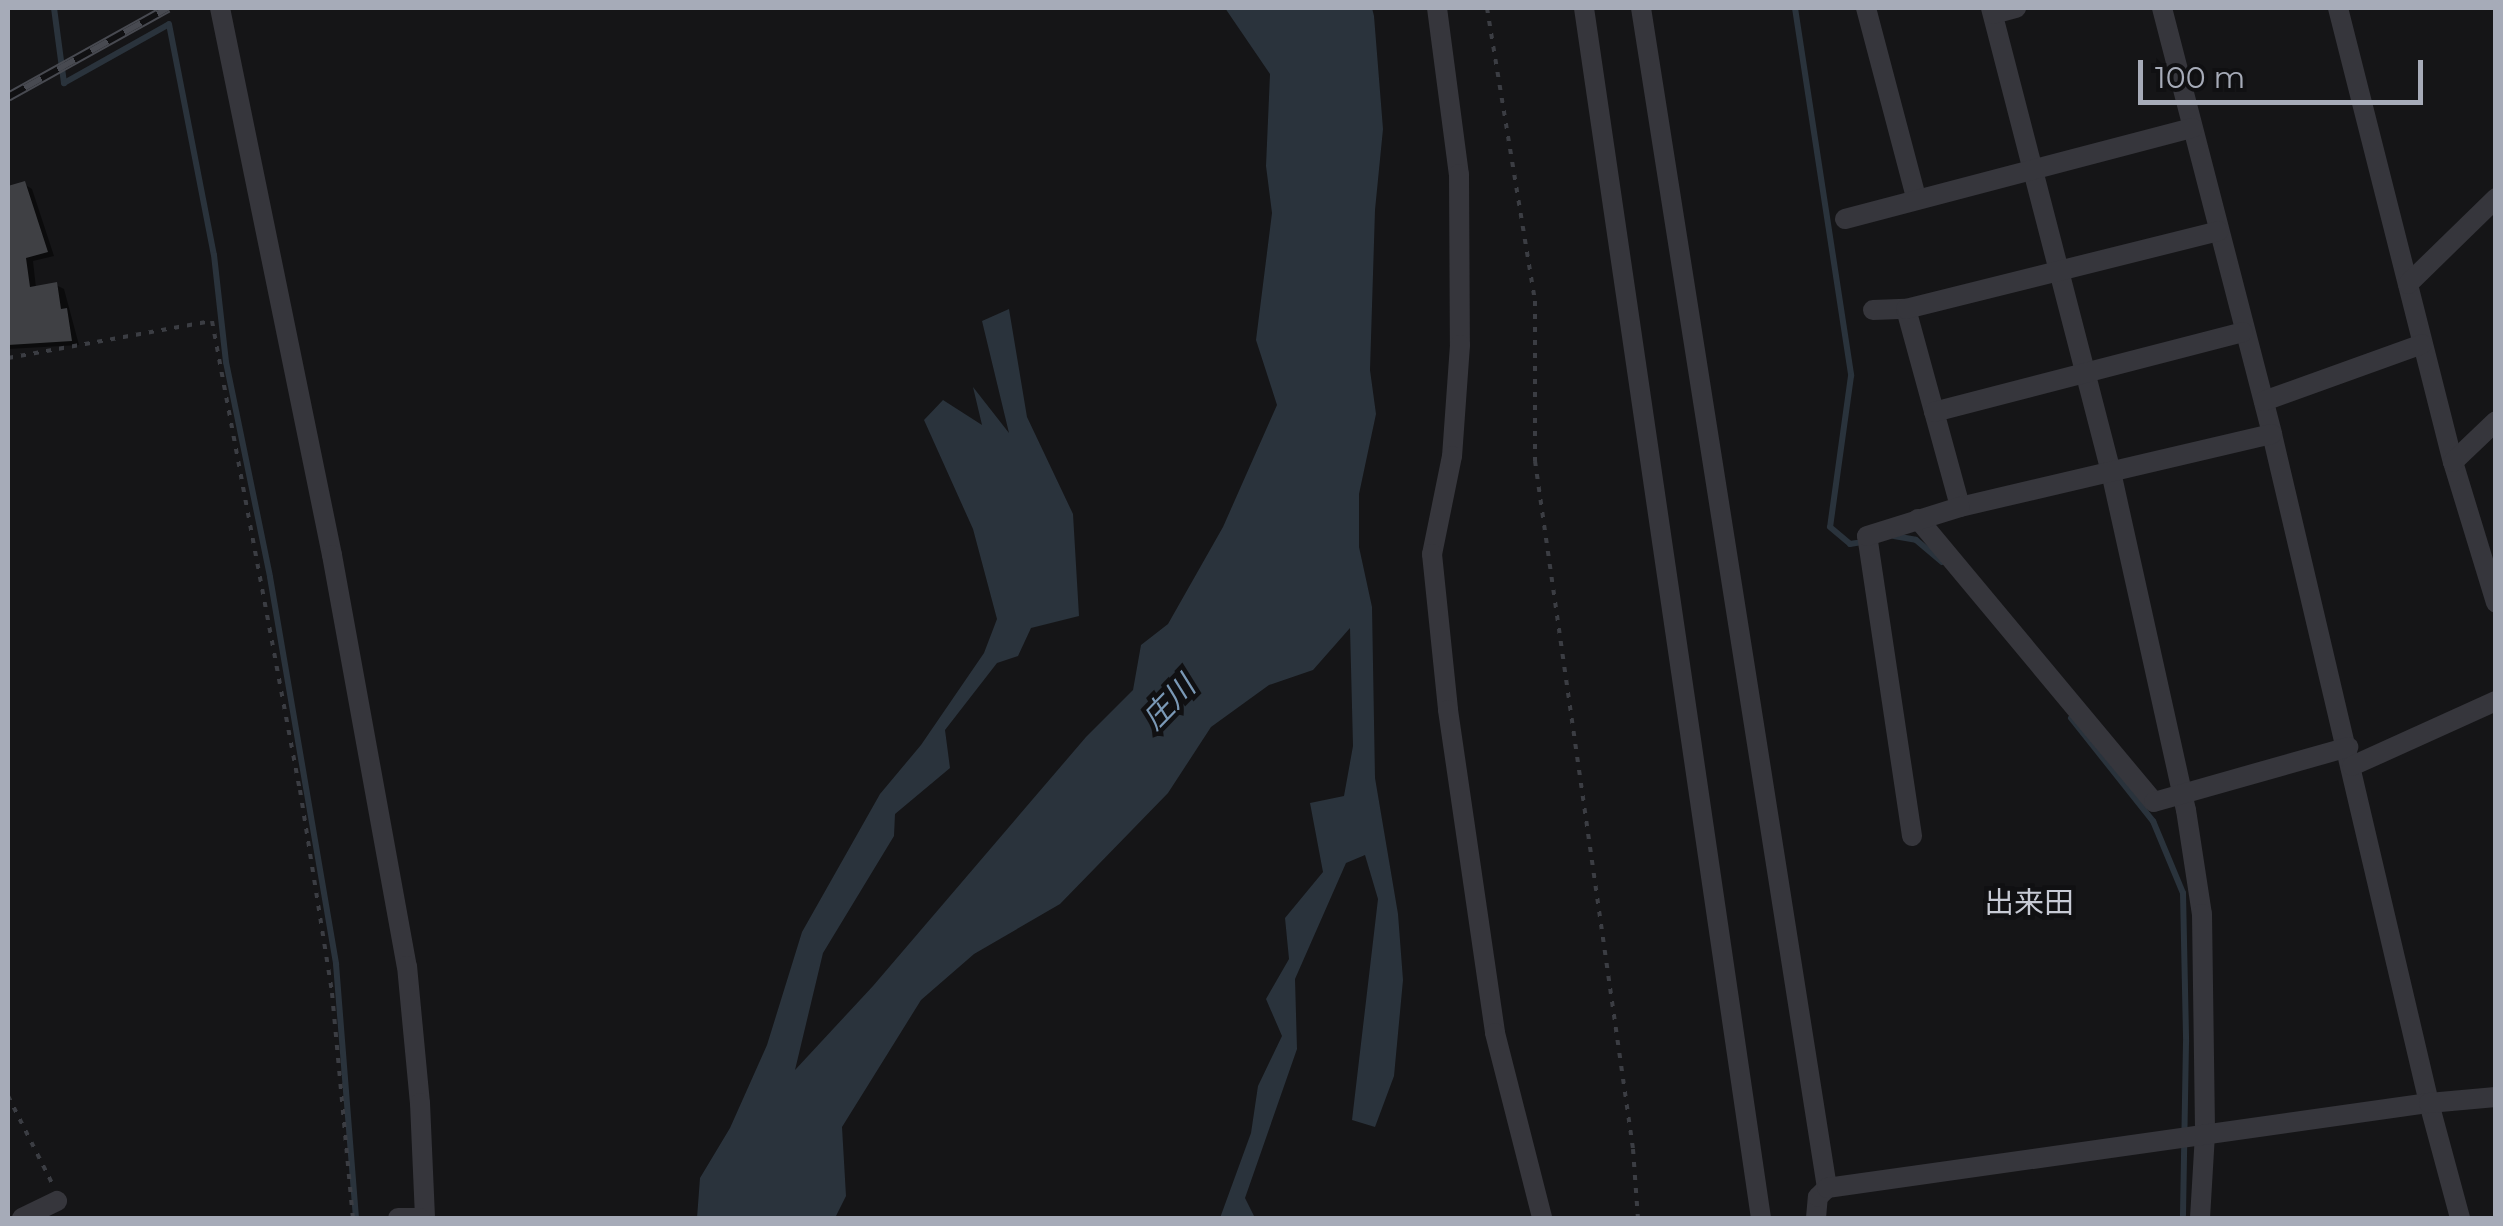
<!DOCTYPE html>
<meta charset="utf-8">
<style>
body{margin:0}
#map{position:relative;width:2503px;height:1226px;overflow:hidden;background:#151517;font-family:Montserrat,"Noto Sans JP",sans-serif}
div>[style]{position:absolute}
.water>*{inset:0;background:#2a333c}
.shadow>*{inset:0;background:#0007}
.stream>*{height:6px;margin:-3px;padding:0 3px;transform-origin:3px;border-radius:3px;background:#2a333c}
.building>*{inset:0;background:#3f4044}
.path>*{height:4px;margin-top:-2px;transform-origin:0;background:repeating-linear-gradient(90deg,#3b3d43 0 5px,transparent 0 13px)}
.minor>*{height:20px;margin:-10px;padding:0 10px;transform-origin:10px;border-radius:10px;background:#36363c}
.rail>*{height:10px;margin-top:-5px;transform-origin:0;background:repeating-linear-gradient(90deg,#101012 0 19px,#484a51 0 38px);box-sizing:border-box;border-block:2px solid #484a51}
span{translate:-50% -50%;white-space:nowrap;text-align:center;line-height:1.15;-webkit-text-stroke:9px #101012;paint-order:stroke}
.water-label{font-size:30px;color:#7a98b5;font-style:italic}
.neighbourhood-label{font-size:30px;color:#c7cad4}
.frame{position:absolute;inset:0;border:10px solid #a6abb8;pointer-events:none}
.scale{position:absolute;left:2138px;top:60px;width:285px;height:45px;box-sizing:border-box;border:5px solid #a6abb8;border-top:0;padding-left:12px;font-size:30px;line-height:35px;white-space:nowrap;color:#a6abb8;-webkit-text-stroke:8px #101012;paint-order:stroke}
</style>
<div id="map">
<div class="water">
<div style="clip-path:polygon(1225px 8px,1372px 8px,1374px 16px,1383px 129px,1375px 210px,1370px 370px,1376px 414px,1359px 494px,1359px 547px,1372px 607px,1375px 778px,1398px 914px,1403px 980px,1394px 1076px,1375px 1127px,1352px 1120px,1378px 899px,1365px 855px,1346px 863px,1295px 979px,1297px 1049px,1245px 1198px,1255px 1218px,1220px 1218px,1251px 1133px,1258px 1086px,1282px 1036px,1266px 999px,1289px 959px,1285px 918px,1323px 872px,1310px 803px,1344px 796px,1353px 746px,1350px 628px,1313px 670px,1269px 685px,1211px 727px,1168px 793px,1060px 904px,974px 954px,921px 1000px,842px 1127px,846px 1196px,835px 1218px,697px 1218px,700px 1178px,730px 1128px,767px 1045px,802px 932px,880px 794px,921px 745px,984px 653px,997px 619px,973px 529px,924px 420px,943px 400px,982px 425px,973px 387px,1009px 433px,982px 321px,1009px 309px,1027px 417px,1073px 514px,1079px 616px,1031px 628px,1018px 656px,997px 663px,945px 730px,950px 768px,895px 814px,894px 836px,823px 953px,795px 1070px,873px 986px,1086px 737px,1133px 690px,1141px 645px,1168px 624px,1223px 527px,1277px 405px,1256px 340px,1272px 213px,1266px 166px,1270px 74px)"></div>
</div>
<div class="shadow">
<div style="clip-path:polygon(24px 184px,32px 189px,54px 256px,33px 261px,36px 288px,56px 285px,64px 289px,79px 345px,8px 349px,8px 189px)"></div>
</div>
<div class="stream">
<div style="left:54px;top:8px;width:76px;rotate:82.4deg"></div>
<div style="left:64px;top:83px;width:120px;rotate:-29.3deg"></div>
<div style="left:169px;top:24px;width:235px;rotate:79deg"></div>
<div style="left:214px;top:255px;width:108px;rotate:83.6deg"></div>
<div style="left:226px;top:362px;width:219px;rotate:78.4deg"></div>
<div style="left:270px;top:577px;width:393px;rotate:80.3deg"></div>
<div style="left:336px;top:964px;width:255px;rotate:85.5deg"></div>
<div style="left:1795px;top:8px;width:372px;rotate:81.3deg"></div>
<div style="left:1851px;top:376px;width:152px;rotate:97.9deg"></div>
<div style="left:1830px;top:527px;width:26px;rotate:40deg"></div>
<div style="left:1850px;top:544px;width:12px;rotate:-9deg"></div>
<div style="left:1894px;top:536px;width:22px;rotate:10deg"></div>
<div style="left:1916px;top:540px;width:34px;rotate:40deg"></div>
<div style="left:2071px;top:718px;width:132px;rotate:51.5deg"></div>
<div style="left:2153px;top:821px;width:78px;rotate:67.4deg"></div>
<div style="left:2183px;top:893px;width:149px;rotate:88.8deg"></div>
<div style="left:2186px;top:1042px;width:176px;rotate:91deg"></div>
</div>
<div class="building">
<div style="clip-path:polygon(25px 181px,48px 252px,26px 258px,30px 287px,57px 282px,61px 309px,67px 308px,72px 341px,8px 345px,8px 186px)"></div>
</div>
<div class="path">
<div style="left:1487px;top:8px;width:297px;rotate:80.7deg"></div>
<div style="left:1535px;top:301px;width:160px;rotate:90deg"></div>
<div style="left:1535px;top:461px;width:695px;rotate:81.89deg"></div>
<div style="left:1633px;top:1149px;width:69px;rotate:85.9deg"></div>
<div style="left:8px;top:358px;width:207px;rotate:-10.3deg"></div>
<div style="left:212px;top:321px;width:477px;rotate:79.4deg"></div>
<div style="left:300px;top:790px;width:206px;rotate:81deg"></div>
<div style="left:332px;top:993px;width:226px;rotate:84.7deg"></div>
<div style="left:8px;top:1096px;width:97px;rotate:63.2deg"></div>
</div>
<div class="minor">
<div style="left:220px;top:8px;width:558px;rotate:78.43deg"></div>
<div style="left:332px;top:555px;width:418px;rotate:79.7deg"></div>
<div style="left:407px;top:966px;width:138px;rotate:84.6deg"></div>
<div style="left:420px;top:1103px;width:115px;rotate:87.5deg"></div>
<div style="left:1437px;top:8px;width:167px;rotate:82.5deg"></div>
<div style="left:1459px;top:174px;width:171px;rotate:89.7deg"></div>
<div style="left:1460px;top:345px;width:111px;rotate:94.1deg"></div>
<div style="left:1452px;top:456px;width:100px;rotate:101.5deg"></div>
<div style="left:1432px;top:554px;width:157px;rotate:84.1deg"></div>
<div style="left:1448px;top:710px;width:326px;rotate:81.7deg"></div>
<div style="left:1495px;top:1033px;width:191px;rotate:75.7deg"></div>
<div style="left:1584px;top:8px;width:1223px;rotate:81.68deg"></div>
<div style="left:1641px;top:8px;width:1195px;rotate:81.04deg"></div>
<div style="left:1866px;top:8px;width:196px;rotate:75.2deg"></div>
<div style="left:1991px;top:8px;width:479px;rotate:75.5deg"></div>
<div style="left:2111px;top:472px;width:346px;rotate:77.5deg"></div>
<div style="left:2186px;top:810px;width:105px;rotate:81.3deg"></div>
<div style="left:2202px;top:914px;width:220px;rotate:89.2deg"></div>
<div style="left:2205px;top:1134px;width:84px;rotate:93.4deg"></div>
<div style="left:2162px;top:8px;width:440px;rotate:75.5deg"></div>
<div style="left:2272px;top:434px;width:687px;rotate:76.79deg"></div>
<div style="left:2429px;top:1103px;width:119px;rotate:74.9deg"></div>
<div style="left:2338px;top:8px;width:468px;rotate:75.8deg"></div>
<div style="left:2453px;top:462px;width:147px;rotate:73deg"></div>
<div style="left:1993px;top:14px;width:24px;rotate:-15deg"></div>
<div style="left:1845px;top:219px;width:359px;rotate:-14.7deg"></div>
<div style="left:2408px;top:284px;width:123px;rotate:-44.3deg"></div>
<div style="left:1906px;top:309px;width:205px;rotate:74.7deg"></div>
<div style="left:1960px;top:507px;width:320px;rotate:-13.2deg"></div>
<div style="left:1873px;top:310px;width:33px;rotate:-2deg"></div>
<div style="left:1906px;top:309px;width:322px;rotate:-14deg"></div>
<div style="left:2264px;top:401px;width:168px;rotate:-19.8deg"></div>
<div style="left:1934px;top:412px;width:319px;rotate:-14.5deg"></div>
<div style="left:2453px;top:462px;width:59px;rotate:-43.6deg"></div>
<div style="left:1918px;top:519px;width:368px;rotate:50.2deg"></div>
<div style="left:2154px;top:802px;width:202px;rotate:-15.8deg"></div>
<div style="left:2352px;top:766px;width:158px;rotate:-24.3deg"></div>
<div style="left:1912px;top:836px;width:303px;rotate:-98.5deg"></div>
<div style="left:1867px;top:536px;width:97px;rotate:-17.3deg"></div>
<div style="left:22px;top:1218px;width:39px;rotate:-26deg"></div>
<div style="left:398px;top:1218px;width:22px"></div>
<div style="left:1816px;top:1218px;width:21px;rotate:-85deg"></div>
<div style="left:1818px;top:1197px;width:13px;rotate:-45deg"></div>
<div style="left:1827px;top:1188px;width:608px;rotate:-8.04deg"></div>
<div style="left:2429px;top:1103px;width:67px;rotate:-5.1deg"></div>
</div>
<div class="rail">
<div style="left:8px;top:97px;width:183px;rotate:-29.1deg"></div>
</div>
<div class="water-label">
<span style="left:1169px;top:703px;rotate:-46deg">庄川</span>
</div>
<div class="neighbourhood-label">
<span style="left:2029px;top:903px">出来田</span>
</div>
<div class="frame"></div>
<div class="scale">100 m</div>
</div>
